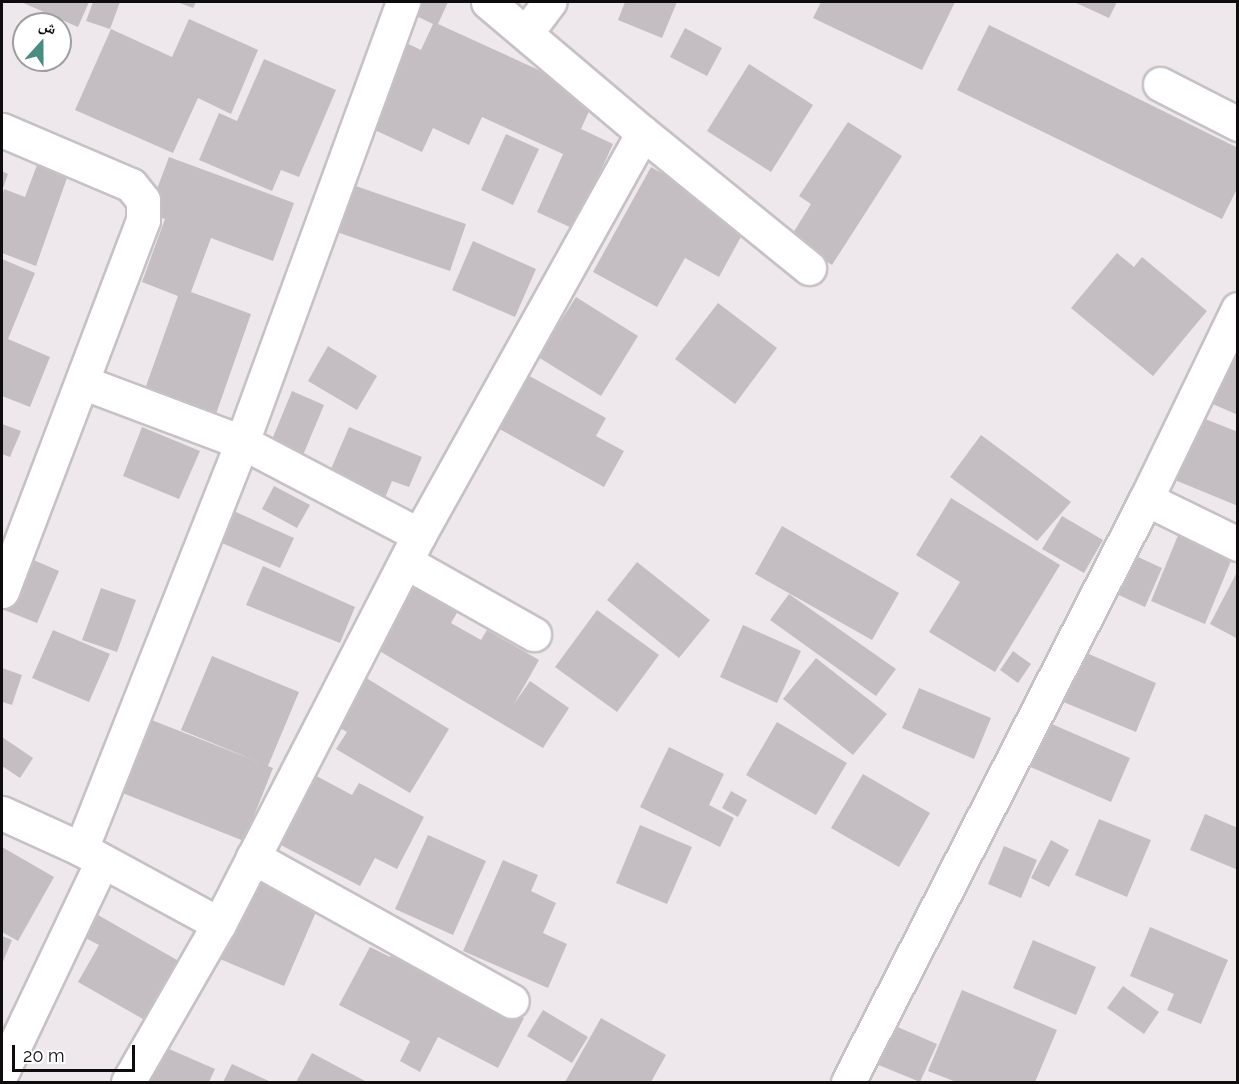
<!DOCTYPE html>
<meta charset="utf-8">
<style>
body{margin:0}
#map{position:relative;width:1239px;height:1084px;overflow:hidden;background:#eee8ed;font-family:Raleway,"Noto Naskh Arabic",sans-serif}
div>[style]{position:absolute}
.building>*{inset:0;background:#c4bec2}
.roads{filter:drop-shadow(2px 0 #c7c1c5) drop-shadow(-2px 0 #c7c1c5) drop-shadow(0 2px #c7c1c5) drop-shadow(0 -2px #c7c1c5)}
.minor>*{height:33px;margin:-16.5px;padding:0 16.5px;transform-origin:16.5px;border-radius:16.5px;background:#fff}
span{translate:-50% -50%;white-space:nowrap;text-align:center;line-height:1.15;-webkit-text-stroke:4.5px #fff;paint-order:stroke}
.frame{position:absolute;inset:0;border:3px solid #0e0c0d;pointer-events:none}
.north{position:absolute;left:12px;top:12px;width:60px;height:60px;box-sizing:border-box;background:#fff;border:2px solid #9f9e9e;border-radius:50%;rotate:21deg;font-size:16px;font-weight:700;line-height:24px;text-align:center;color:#0e0c0d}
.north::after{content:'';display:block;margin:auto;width:21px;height:27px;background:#498d81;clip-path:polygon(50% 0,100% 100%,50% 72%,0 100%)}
.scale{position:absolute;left:12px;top:1045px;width:123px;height:27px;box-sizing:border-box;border:3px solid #0e0c0d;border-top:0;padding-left:8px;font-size:18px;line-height:21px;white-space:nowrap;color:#0e0c0d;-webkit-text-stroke:4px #fff;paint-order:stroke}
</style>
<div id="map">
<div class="building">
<div style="clip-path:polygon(21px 2px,89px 2px,78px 27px)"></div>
<div style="clip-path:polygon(93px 2px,120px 2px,110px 29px,86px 21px)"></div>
<div style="clip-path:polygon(177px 2px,196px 2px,193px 8px)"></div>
<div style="clip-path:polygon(423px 2px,448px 2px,438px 24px,596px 96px,581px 129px,613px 144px,574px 229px,537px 212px,563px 154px,482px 117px,469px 145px,433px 128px,422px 152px,364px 125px,402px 41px,421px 50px,433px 24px,416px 16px)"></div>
<div style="clip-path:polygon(625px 2px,677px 2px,662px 38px,618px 20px)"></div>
<div style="clip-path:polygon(821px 2px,955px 2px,922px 70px,813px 18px)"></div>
<div style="clip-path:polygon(1074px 2px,1117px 2px,1109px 18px)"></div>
<div style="clip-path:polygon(189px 19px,258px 50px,231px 114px,198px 98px,173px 153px,75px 110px,111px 29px,172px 57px)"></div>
<div style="clip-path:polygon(989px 25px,1238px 148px,1238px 187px,1222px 219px,957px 90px)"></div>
<div style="clip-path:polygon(685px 28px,722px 48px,707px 76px,670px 57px)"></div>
<div style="clip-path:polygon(264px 59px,336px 90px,299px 177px,281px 170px,272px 191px,199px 160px,219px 113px,237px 121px)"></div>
<div style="clip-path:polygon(749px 64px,813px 105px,771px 172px,707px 131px)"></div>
<div style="clip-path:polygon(848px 122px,902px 156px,832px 265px,790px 238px,811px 204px,799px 196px)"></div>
<div style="clip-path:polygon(506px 134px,539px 149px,513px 205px,481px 190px)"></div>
<div style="clip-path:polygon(169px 157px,294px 203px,273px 261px,211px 238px,191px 292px,251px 314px,216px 414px,145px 389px,178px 296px,142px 282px,165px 219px,148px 213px)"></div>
<div style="clip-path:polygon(37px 165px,68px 175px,36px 266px,2px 253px,2px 197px,4px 189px,25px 197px)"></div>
<div style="clip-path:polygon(651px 167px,749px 222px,719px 277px,685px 258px,657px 307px,593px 272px)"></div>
<div style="clip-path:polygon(2px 171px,8px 174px,2px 191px)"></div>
<div style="clip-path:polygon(347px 183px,466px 224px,450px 271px,331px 230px)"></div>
<div style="clip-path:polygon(473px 241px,536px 269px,515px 317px,452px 290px)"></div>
<div style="clip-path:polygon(1117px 253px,1134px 267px,1142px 257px,1207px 311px,1153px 376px,1071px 308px)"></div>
<div style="clip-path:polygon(2px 259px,35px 273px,8px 339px,50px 357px,30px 407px,2px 396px)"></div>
<div style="clip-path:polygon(576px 297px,638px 336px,601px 396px,538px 357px)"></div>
<div style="clip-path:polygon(718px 303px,777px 348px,735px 404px,675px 359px)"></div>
<div style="clip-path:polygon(328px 346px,377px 376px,357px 410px,308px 381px)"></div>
<div style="clip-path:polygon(1238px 347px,1238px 415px,1199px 398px)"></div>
<div style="clip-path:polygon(524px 373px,606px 418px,596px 436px,624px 451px,604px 487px,494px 426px)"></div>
<div style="clip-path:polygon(292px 391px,324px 405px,303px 455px,271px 442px)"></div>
<div style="clip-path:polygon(1195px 415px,1238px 432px,1238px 506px,1170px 478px)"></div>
<div style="clip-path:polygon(2px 424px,21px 431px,10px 457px,2px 454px)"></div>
<div style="clip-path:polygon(142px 427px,200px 451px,179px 499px,123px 476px)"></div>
<div style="clip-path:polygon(349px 427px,422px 457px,409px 487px,392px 481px,384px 500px,328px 476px)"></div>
<div style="clip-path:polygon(981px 435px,1071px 502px,1037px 541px,950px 477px)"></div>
<div style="clip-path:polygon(274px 486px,310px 505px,297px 528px,262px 509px)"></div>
<div style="clip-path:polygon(951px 498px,1060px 565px,995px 672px,929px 632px,960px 582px,916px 555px)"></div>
<div style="clip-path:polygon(229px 509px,294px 538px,280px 568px,215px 540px)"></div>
<div style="clip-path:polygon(1062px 516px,1103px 540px,1084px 573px,1042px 549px)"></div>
<div style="clip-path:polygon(782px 526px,899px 593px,872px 640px,755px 574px)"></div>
<div style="clip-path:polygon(1179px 533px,1233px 556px,1205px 624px,1151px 601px)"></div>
<div style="clip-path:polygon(1127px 552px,1162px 568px,1145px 607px,1110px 591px)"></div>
<div style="clip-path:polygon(22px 555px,59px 571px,37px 623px,2px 609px)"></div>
<div style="clip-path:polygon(637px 562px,710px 620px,679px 658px,607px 600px)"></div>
<div style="clip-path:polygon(263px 566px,355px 607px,340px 643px,246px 605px)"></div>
<div style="clip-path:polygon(1238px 570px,1238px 639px,1210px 624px)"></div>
<div style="clip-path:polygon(410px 577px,461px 606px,451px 623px,481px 640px,487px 630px,539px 660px,514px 704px,530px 681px,569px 708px,543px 748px,371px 646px)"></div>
<div style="clip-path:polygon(101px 588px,136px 600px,117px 652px,82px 640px)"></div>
<div style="clip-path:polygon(789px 594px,896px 669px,876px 696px,770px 620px)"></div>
<div style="clip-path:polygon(597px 610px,659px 655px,617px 712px,555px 667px)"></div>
<div style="clip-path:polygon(743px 625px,801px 651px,777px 703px,720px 677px)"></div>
<div style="clip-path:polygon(53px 630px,110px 654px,89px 702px,32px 678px)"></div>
<div style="clip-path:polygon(1013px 651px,1031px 664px,1018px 683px,1000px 670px)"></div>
<div style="clip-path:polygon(1082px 651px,1156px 683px,1136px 732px,1061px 701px)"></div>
<div style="clip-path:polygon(212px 656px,299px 692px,268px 766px,273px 768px,244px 841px,120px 792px,149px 719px,261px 763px,181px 730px)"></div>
<div style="clip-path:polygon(816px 658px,887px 714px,853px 755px,783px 699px)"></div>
<div style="clip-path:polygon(2px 668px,22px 675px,12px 705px,2px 702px)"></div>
<div style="clip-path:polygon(355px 671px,449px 729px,410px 793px,336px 749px,347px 732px,326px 720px)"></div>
<div style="clip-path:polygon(919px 688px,991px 718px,974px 759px,902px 728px)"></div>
<div style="clip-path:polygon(1045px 721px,1130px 758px,1111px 802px,1026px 765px)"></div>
<div style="clip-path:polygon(777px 722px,847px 763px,816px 815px,746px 775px)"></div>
<div style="clip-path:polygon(2px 737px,33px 758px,20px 778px,2px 766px)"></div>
<div style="clip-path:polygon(669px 747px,724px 774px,709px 805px,734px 818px,720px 847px,640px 807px)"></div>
<div style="clip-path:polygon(309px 772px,352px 795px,359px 783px,424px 817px,397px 869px,375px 858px,360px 886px,273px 841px)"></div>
<div style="clip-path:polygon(863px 774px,930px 813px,899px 867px,831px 828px)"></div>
<div style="clip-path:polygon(731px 791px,747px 800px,738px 817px,722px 808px)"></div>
<div style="clip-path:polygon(1205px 814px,1238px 828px,1238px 870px,1190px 850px)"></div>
<div style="clip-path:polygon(1099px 819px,1151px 840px,1127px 897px,1075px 875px)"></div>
<div style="clip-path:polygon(640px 825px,692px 847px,667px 904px,616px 883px)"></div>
<div style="clip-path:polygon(428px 835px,486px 861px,453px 935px,395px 909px)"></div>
<div style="clip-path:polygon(1051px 840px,1069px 850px,1049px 887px,1031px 878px)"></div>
<div style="clip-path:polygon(1004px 846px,1037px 860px,1021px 898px,988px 884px)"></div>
<div style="clip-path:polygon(2px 847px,54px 877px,18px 941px,2px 932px)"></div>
<div style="clip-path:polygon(503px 860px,538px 875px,531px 891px,556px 903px,543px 933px,567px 944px,548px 988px,463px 951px)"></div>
<div style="clip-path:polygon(255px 877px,319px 905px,284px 986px,220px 959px)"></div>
<div style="clip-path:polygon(91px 911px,191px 968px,157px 1027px,78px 982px,99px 945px,78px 934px)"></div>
<div style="clip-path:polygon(1150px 927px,1228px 960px,1201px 1024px,1167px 1010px,1174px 994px,1130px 976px)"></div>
<div style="clip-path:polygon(2px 936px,12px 940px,2px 964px)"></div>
<div style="clip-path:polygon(1033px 940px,1096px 967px,1076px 1015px,1013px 988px)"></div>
<div style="clip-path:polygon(370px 947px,390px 957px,394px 949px,524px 1018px,498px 1068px,438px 1037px,420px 1072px,400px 1061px,410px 1041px,339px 1005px)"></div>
<div style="clip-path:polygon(1123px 986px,1159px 1012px,1144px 1034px,1107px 1008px)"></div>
<div style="clip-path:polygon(962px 990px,1057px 1030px,1035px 1082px,956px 1082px,928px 1071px)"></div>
<div style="clip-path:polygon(543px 1010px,588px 1037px,572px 1063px,527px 1036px)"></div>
<div style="clip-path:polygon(601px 1018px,666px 1055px,651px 1082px,565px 1082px)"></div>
<div style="clip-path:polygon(886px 1022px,937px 1044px,920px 1082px,869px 1061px)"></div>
<div style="clip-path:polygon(153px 1042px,215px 1069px,209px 1082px,135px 1082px)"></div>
<div style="clip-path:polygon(312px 1053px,367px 1082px,296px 1082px)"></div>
<div style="clip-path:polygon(232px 1064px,271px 1082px,223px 1082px)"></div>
</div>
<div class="roads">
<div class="minor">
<div style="left:526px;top:33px;width:39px;rotate:-53deg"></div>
<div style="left:1160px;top:84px;width:88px;rotate:27.1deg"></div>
<div style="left:2px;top:130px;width:140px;rotate:23.1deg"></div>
<div style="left:131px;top:185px;width:19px;rotate:51deg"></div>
<div style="left:143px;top:200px;width:20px;rotate:90deg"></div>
<div style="left:143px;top:220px;width:397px;rotate:110.8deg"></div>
<div style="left:643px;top:133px;width:214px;rotate:39.1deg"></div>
<div style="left:82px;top:382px;width:171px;rotate:20.6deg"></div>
<div style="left:242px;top:442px;width:200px;rotate:27.7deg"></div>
<div style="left:1146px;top:499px;width:102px;rotate:26.1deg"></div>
<div style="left:406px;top:562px;width:147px;rotate:29.4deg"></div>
<div style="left:2px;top:813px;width:87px;rotate:24.5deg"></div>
<div style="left:81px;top:849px;width:157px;rotate:28.5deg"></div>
<div style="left:81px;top:849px;width:438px;rotate:-68.4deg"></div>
<div style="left:242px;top:442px;width:469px;rotate:-69.9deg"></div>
<div style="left:253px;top:857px;width:296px;rotate:29.1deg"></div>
<div style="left:2px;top:1072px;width:233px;rotate:-64.6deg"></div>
<div style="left:128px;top:1082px;width:182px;rotate:-60.1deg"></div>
<div style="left:219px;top:924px;width:437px;rotate:-62.8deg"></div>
<div style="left:419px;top:535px;width:460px;rotate:-60.9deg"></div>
<div style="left:643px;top:133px;width:203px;rotate:-139.8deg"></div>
<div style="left:848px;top:1082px;width:655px;rotate:-62.93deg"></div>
<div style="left:1146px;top:499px;width:211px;rotate:-64.2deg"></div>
</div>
</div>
<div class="frame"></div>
<div class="north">ش</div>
<div class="scale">20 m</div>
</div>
